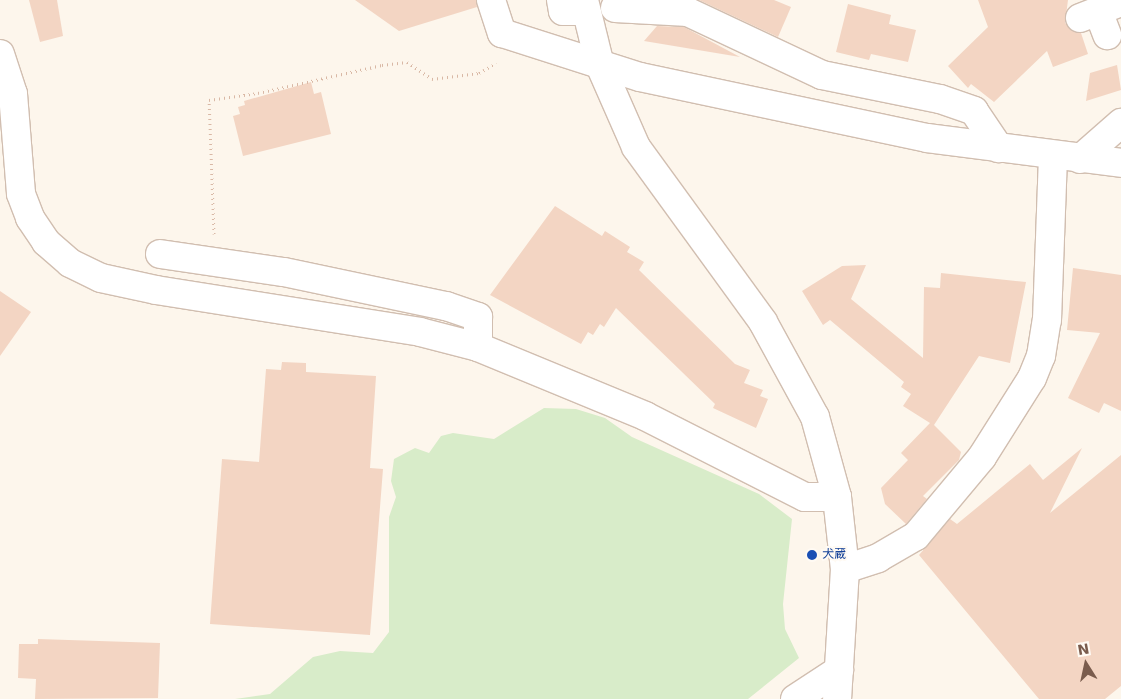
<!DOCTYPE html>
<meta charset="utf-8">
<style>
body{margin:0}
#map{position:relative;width:1121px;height:699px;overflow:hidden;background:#fdf6ec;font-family:"DejaVu Sans","Noto Sans JP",sans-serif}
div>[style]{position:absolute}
.green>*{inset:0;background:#d8ecc9}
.building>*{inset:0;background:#f3d5c3}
.path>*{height:3px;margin-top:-1.5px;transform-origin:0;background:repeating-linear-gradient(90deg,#d9b8a5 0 1px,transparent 0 5px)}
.roads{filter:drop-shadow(1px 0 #d1beb0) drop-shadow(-1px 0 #d1beb0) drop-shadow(0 1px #d1beb0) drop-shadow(0 -1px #d1beb0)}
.minor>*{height:28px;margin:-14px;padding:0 14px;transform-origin:14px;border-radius:14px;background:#fff}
.dots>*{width:14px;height:14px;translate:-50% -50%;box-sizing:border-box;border:2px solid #fffaf3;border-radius:50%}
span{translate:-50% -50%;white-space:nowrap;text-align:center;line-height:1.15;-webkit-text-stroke:4px #fffaf3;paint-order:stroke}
.transit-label{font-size:12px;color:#164399}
.left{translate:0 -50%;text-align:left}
.north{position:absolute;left:1061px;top:639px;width:50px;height:50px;-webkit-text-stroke:4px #fffaf3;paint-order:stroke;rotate:350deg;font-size:14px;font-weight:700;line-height:20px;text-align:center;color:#7a5c4d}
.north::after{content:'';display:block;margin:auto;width:18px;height:22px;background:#7a5c4d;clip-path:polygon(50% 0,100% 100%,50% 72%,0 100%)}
</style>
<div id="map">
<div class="green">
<div style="clip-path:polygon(544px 408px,576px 409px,605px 418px,632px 437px,759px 494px,792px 519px,783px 604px,785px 629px,799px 658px,748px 699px,235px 699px,270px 694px,313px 657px,340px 651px,373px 653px,389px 632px,389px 517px,396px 497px,391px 481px,394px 459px,415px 448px,429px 453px,441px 436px,453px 433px,494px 439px)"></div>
</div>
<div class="building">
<div style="clip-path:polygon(29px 0,57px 0,63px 36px,40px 42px)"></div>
<div style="clip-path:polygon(355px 0,476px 0,477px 7px,399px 31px)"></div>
<div style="clip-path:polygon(699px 0,774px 0,791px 7px,778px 37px)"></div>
<div style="clip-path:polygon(978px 0,1068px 0,1065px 23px,1081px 33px,1088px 54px,1053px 67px,1047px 51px,994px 102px,971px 84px,968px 88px,948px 66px,988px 27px)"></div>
<div style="clip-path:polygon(848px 4px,891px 15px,889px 24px,916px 30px,908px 62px,871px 54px,869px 60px,836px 52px)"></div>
<div style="clip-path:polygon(657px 26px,684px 27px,740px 57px,644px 41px)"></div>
<div style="clip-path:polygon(1117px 65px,1121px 90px,1086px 101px,1090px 73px)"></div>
<div style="clip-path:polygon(311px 82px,314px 94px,321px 92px,331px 134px,243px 156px,233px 116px,240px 114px,238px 107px,245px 105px,244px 101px)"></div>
<div style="clip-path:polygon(555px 206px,602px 236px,605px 231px,630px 247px,627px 252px,644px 262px,639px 270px,735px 364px,750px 370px,744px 383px,763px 390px,760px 396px,768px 399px,756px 428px,713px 408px,715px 404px,616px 308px,604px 327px,600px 324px,593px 335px,588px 332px,581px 344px,490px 295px)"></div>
<div style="clip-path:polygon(866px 265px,851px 299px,923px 358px,924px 287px,940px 288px,941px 273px,1026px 282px,1010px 363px,979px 356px,934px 425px,961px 452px,959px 460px,923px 496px,927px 499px,906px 524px,885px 504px,881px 488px,908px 460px,901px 453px,930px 423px,903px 406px,911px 394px,901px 387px,904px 382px,830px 320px,823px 325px,802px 291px,842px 266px)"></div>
<div style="clip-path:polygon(1073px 268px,1121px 275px,1121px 411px,1104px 403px,1099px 413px,1068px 398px,1100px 333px,1067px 330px)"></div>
<div style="clip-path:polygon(0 291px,31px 312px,0 356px)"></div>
<div style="clip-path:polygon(282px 362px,306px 363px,306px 372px,376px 376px,370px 468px,383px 469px,370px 635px,210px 624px,222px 459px,259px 462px,266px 369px,281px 370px)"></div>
<div style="clip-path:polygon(1082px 448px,1050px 513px,1121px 455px,1121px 686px,1105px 699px,1039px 699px,919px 555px,950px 519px,957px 524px,1030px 464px,1043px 480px)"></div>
<div style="clip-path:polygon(38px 639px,160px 643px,158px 698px,35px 699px,36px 679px,18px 678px,19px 644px,38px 644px)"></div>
</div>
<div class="path">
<div style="left:214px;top:234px;width:134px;rotate:-92.1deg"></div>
<div style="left:209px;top:100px;width:49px;rotate:-8.1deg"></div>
<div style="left:258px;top:93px;width:127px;rotate:-12.7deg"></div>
<div style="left:382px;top:65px;width:25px;rotate:-7deg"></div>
<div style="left:407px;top:62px;width:30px;rotate:34deg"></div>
<div style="left:432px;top:79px;width:47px;rotate:-7.3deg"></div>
<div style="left:479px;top:73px;width:20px;rotate:-30deg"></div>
</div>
<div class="roads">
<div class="minor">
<div style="left:491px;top:0;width:35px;rotate:72deg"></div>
<div style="left:502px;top:33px;width:145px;rotate:17.7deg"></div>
<div style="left:640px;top:77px;width:293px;rotate:12deg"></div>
<div style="left:927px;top:138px;width:196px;rotate:7.3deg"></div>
<div style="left:561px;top:0;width:11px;rotate:80deg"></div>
<div style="left:563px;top:11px;width:23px"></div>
<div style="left:584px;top:0;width:67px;rotate:76.2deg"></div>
<div style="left:600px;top:65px;width:90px;rotate:66.3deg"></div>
<div style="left:636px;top:147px;width:216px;rotate:54deg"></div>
<div style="left:763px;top:322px;width:108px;rotate:61.3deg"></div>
<div style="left:815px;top:417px;width:83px;rotate:74.6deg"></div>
<div style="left:837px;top:497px;width:72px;rotate:83.7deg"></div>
<div style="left:845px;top:569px;width:130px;rotate:93.5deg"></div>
<div style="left:615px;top:8px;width:73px;rotate:3.1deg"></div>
<div style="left:688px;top:12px;width:148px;rotate:25.2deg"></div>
<div style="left:822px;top:75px;width:120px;rotate:11.5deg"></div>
<div style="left:940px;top:99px;width:36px;rotate:19deg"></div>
<div style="left:974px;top:111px;width:45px;rotate:56deg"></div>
<div style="left:1098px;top:11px;width:26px;rotate:69deg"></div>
<div style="left:1080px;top:18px;width:44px;rotate:-21.3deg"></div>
<div style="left:0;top:54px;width:42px;rotate:72deg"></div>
<div style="left:13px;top:94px;width:100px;rotate:85.4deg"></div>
<div style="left:21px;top:194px;width:26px;rotate:69deg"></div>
<div style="left:30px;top:218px;width:29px;rotate:56deg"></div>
<div style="left:46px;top:242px;width:32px;rotate:41deg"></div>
<div style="left:70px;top:263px;width:34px;rotate:26deg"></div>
<div style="left:101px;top:278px;width:56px;rotate:12.3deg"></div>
<div style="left:156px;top:290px;width:267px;rotate:9deg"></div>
<div style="left:420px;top:332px;width:60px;rotate:14.5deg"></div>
<div style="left:478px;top:347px;width:181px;rotate:22.4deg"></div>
<div style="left:645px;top:416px;width:179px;rotate:26.9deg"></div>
<div style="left:805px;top:497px;width:32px"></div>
<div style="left:1080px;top:159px;width:55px;rotate:-41.3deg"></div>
<div style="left:160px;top:254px;width:125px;rotate:8.3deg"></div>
<div style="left:284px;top:272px;width:166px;rotate:11.9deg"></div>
<div style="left:446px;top:306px;width:34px;rotate:19deg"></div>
<div style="left:478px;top:317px;width:30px;rotate:90deg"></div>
<div style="left:845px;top:569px;width:35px;rotate:-18deg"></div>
<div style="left:878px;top:558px;width:44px;rotate:-30.1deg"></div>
<div style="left:916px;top:536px;width:103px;rotate:-50.1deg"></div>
<div style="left:982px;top:457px;width:93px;rotate:-57.7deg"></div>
<div style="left:1032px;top:378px;width:24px;rotate:-68deg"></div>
<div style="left:1041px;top:356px;width:36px;rotate:-81deg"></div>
<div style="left:1047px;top:320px;width:165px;rotate:-87.9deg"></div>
<div style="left:795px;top:699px;width:53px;rotate:-33.4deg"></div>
</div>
</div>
<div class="dots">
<div style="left:812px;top:555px;background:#1a4fb4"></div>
</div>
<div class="transit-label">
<span class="left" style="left:822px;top:555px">犬蔵</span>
</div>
<div class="north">N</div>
</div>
